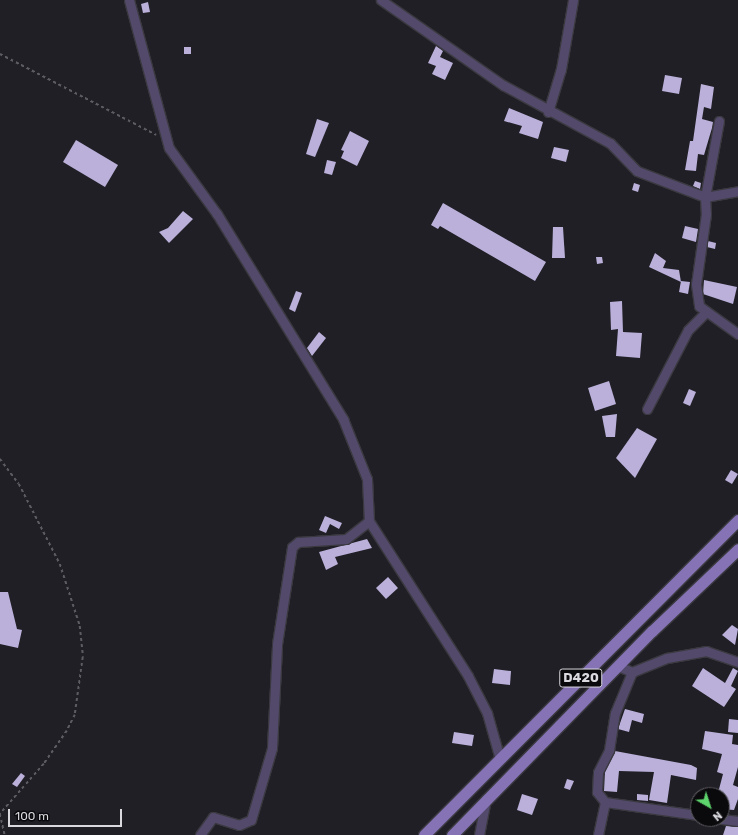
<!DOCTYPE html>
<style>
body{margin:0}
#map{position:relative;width:738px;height:835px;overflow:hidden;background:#211f26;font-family:Rubik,sans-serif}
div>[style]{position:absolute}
.building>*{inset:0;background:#bab0da}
.path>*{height:1.5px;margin-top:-0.75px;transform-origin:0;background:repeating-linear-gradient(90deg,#5e5c63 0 3px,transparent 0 6px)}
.roads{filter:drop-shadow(1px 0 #3b3940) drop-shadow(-1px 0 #3b3940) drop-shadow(0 1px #3b3940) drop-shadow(0 -1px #3b3940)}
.minor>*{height:9px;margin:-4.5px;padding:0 4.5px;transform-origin:4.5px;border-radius:4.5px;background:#534a6b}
.major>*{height:11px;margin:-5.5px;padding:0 5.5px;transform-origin:5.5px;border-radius:5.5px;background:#8573b6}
span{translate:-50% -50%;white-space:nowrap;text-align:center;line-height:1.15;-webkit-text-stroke:4px #0a090c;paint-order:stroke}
.shield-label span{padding:1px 3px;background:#0a090c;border:1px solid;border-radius:3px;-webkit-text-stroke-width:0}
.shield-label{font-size:13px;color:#dad9de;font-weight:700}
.north{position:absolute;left:690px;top:787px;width:40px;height:40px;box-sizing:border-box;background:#0a090c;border:1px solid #5d5c60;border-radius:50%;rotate:141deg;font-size:11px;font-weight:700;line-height:16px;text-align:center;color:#dad9de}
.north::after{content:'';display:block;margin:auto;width:14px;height:18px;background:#5dd56c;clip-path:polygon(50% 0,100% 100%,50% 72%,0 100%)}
.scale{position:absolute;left:8px;top:809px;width:114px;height:18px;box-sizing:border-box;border:2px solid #dad9de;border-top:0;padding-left:5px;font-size:12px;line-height:14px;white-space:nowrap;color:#dad9de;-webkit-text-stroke:3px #0a090c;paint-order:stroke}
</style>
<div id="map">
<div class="building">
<div style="clip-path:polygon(148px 2px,150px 12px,143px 13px,141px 4px)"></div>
<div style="clip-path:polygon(436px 46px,443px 51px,440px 57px,453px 63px,445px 80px,432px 74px,436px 66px,428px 63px)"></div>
<div style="clip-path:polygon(184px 47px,191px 47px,191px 54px,184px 54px)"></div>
<div style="clip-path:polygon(665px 75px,682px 78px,679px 94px,662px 91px)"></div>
<div style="clip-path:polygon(701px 84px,714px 87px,711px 109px,704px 107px,702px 119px,713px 122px,712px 128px,704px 155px,698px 154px,696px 171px,685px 170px,690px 141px,693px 141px)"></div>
<div style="clip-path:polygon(509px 108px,543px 122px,538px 139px,519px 133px,522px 126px,504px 121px)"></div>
<div style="clip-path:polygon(317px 119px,329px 123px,315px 157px,306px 154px)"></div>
<div style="clip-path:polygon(350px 131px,369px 141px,357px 166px,341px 158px,344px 151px,341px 150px)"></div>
<div style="clip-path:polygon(76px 140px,118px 165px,105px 187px,63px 162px)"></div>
<div style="clip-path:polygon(554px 147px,569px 150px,566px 162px,551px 158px)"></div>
<div style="clip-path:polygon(327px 160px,336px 162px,332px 175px,324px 173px)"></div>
<div style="clip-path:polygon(695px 181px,701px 183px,700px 189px,693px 186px)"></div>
<div style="clip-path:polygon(634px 183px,640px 185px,638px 192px,632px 190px)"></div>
<div style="clip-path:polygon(443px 203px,546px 262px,535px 281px,440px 226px,438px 229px,431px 225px)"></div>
<div style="clip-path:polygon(183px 211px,193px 219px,169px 243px,159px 232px,168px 228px)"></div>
<div style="clip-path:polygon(685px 226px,698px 229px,696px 242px,682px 238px)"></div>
<div style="clip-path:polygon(553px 227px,563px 227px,565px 258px,552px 258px)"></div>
<div style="clip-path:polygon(708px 241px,716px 243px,715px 249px,707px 247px)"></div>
<div style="clip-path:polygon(655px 253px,666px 261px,663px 268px,679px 270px,681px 282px,649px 267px)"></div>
<div style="clip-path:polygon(596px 257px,602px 257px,603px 263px,597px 264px)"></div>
<div style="clip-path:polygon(704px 280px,737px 287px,733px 304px,703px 294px)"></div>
<div style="clip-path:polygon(681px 281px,690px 282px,688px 294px,679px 292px)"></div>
<div style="clip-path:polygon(296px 291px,302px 293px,295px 312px,289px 309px)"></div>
<div style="clip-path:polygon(622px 301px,623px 332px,642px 333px,640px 358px,616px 356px,618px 329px,611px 330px,610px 302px)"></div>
<div style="clip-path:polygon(319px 332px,326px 338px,312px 356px,307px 348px)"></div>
<div style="clip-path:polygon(609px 381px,616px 404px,595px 411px,588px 388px)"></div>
<div style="clip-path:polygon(689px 389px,696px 392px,690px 406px,683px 403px)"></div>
<div style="clip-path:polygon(617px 414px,615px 437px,606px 437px,602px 416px)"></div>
<div style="clip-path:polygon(637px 428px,657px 439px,635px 478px,616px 458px)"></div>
<div style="clip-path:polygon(731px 470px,738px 474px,732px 484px,725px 480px)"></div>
<div style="clip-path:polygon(325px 516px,342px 523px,339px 529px,330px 524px,326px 533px,319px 530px)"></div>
<div style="clip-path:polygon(367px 539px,372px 548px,335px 557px,338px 564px,326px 570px,319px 552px)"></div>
<div style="clip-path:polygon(388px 577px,398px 588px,386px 599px,376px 588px)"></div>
<div style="clip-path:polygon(0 592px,8px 592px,17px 629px,22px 630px,18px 648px,0 644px)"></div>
<div style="clip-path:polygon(732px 625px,738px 629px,735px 645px,722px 635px)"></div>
<div style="clip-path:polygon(703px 668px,725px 683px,733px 668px,738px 671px,731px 686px,736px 689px,724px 707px,692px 686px)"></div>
<div style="clip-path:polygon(494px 669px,511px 671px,510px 685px,492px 683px)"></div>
<div style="clip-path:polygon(625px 709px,644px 714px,642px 723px,632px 720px,629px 732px,618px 729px)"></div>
<div style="clip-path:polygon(729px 719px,738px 720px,738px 733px,728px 732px)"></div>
<div style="clip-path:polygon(705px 731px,733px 735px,732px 744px,738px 745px,738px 767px,733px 785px,738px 787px,738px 799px,734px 810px,722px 809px,722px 794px,718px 793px,723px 774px,717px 772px,722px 754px,702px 749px)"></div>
<div style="clip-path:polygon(454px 732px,474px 735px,472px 746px,452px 743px)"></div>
<div style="clip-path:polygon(615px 751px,691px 765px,697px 768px,696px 780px,671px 775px,667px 803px,649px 800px,654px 772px,619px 771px,617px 792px,604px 791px,605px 771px)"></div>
<div style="clip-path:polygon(21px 773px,25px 776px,17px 787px,12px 784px)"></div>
<div style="clip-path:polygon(567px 779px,574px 781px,570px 790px,564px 788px)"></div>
<div style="clip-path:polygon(522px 794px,538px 799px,532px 815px,517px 810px)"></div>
<div style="clip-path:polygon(637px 794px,648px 795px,648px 801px,637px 800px)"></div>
<div style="clip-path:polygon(726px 826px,738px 827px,738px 835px,723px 835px)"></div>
</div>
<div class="path">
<div style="left:0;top:54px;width:176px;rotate:27.4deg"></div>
<div style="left:0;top:459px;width:31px;rotate:53deg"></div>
<div style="left:19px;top:484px;width:90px;rotate:62.9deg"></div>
<div style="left:60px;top:564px;width:65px;rotate:72.1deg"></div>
<div style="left:80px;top:626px;width:31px;rotate:84deg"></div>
<div style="left:83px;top:657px;width:59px;rotate:97.9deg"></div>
<div style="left:75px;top:715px;width:18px;rotate:117deg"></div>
<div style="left:67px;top:731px;width:40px;rotate:124.9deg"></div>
<div style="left:44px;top:764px;width:67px;rotate:131.3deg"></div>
<div style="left:0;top:814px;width:22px;rotate:77deg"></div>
</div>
<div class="roads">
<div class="minor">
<div style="left:129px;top:0;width:153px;rotate:74.9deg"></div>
<div style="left:169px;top:148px;width:82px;rotate:54deg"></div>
<div style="left:217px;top:214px;width:241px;rotate:58.4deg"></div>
<div style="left:343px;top:419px;width:65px;rotate:68.2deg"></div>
<div style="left:367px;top:479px;width:42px;rotate:87.3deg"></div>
<div style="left:369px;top:521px;width:184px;rotate:57.4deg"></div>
<div style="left:468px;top:676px;width:42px;rotate:62.8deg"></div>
<div style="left:487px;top:713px;width:48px;rotate:74.2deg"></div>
<div style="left:381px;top:0;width:149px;rotate:34.9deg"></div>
<div style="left:503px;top:85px;width:122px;rotate:28.5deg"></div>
<div style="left:610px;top:143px;width:39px;rotate:46deg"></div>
<div style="left:637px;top:171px;width:73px;rotate:20.9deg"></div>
<div style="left:705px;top:197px;width:17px;rotate:87deg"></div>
<div style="left:706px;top:214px;width:71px;rotate:98.1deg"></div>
<div style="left:696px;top:284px;width:22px;rotate:82deg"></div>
<div style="left:699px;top:306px;width:48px;rotate:35.7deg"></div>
<div style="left:548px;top:112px;width:45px;rotate:-73.2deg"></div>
<div style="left:561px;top:69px;width:70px;rotate:-80.1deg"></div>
<div style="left:719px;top:121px;width:77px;rotate:100.4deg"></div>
<div style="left:705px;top:197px;width:34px;rotate:-10deg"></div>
<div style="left:647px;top:409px;width:89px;rotate:-62.6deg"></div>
<div style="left:688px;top:330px;width:24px;rotate:-45deg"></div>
<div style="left:618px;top:666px;width:15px;rotate:23deg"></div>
<div style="left:632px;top:672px;width:38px;rotate:-22deg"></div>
<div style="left:667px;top:658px;width:40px;rotate:-10deg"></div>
<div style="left:706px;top:651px;width:34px;rotate:19deg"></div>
<div style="left:605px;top:802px;width:94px;rotate:8deg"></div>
<div style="left:722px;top:819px;width:16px;rotate:7deg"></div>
<div style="left:200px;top:835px;width:22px;rotate:-54deg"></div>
<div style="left:213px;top:817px;width:27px;rotate:17deg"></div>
<div style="left:239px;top:825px;width:13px;rotate:-23deg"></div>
<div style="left:251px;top:820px;width:75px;rotate:-73.7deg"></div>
<div style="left:272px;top:748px;width:104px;rotate:-87.2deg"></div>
<div style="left:277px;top:644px;width:98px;rotate:-81.2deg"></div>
<div style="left:292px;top:547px;width:8px;rotate:-40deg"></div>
<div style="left:298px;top:542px;width:48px;rotate:-3.6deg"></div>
<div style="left:346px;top:539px;width:29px;rotate:-38deg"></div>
<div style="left:479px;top:835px;width:37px;rotate:-79deg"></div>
<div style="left:598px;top:835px;width:34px;rotate:-78deg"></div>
<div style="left:605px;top:802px;width:13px;rotate:-129deg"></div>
<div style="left:597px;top:792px;width:20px;rotate:-87deg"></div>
<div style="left:598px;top:772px;width:25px;rotate:-63deg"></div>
<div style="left:609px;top:750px;width:37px;rotate:-81deg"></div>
<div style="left:615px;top:713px;width:44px;rotate:-67.5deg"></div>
</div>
<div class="major">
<div style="left:424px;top:835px;width:445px;rotate:-45.1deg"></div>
<div style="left:452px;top:835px;width:286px;rotate:-45.6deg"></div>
<div style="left:652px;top:631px;width:119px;rotate:-43.6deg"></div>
</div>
</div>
<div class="shield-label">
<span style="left:581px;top:678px">D420</span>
</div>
<div class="north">N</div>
<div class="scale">100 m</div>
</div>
